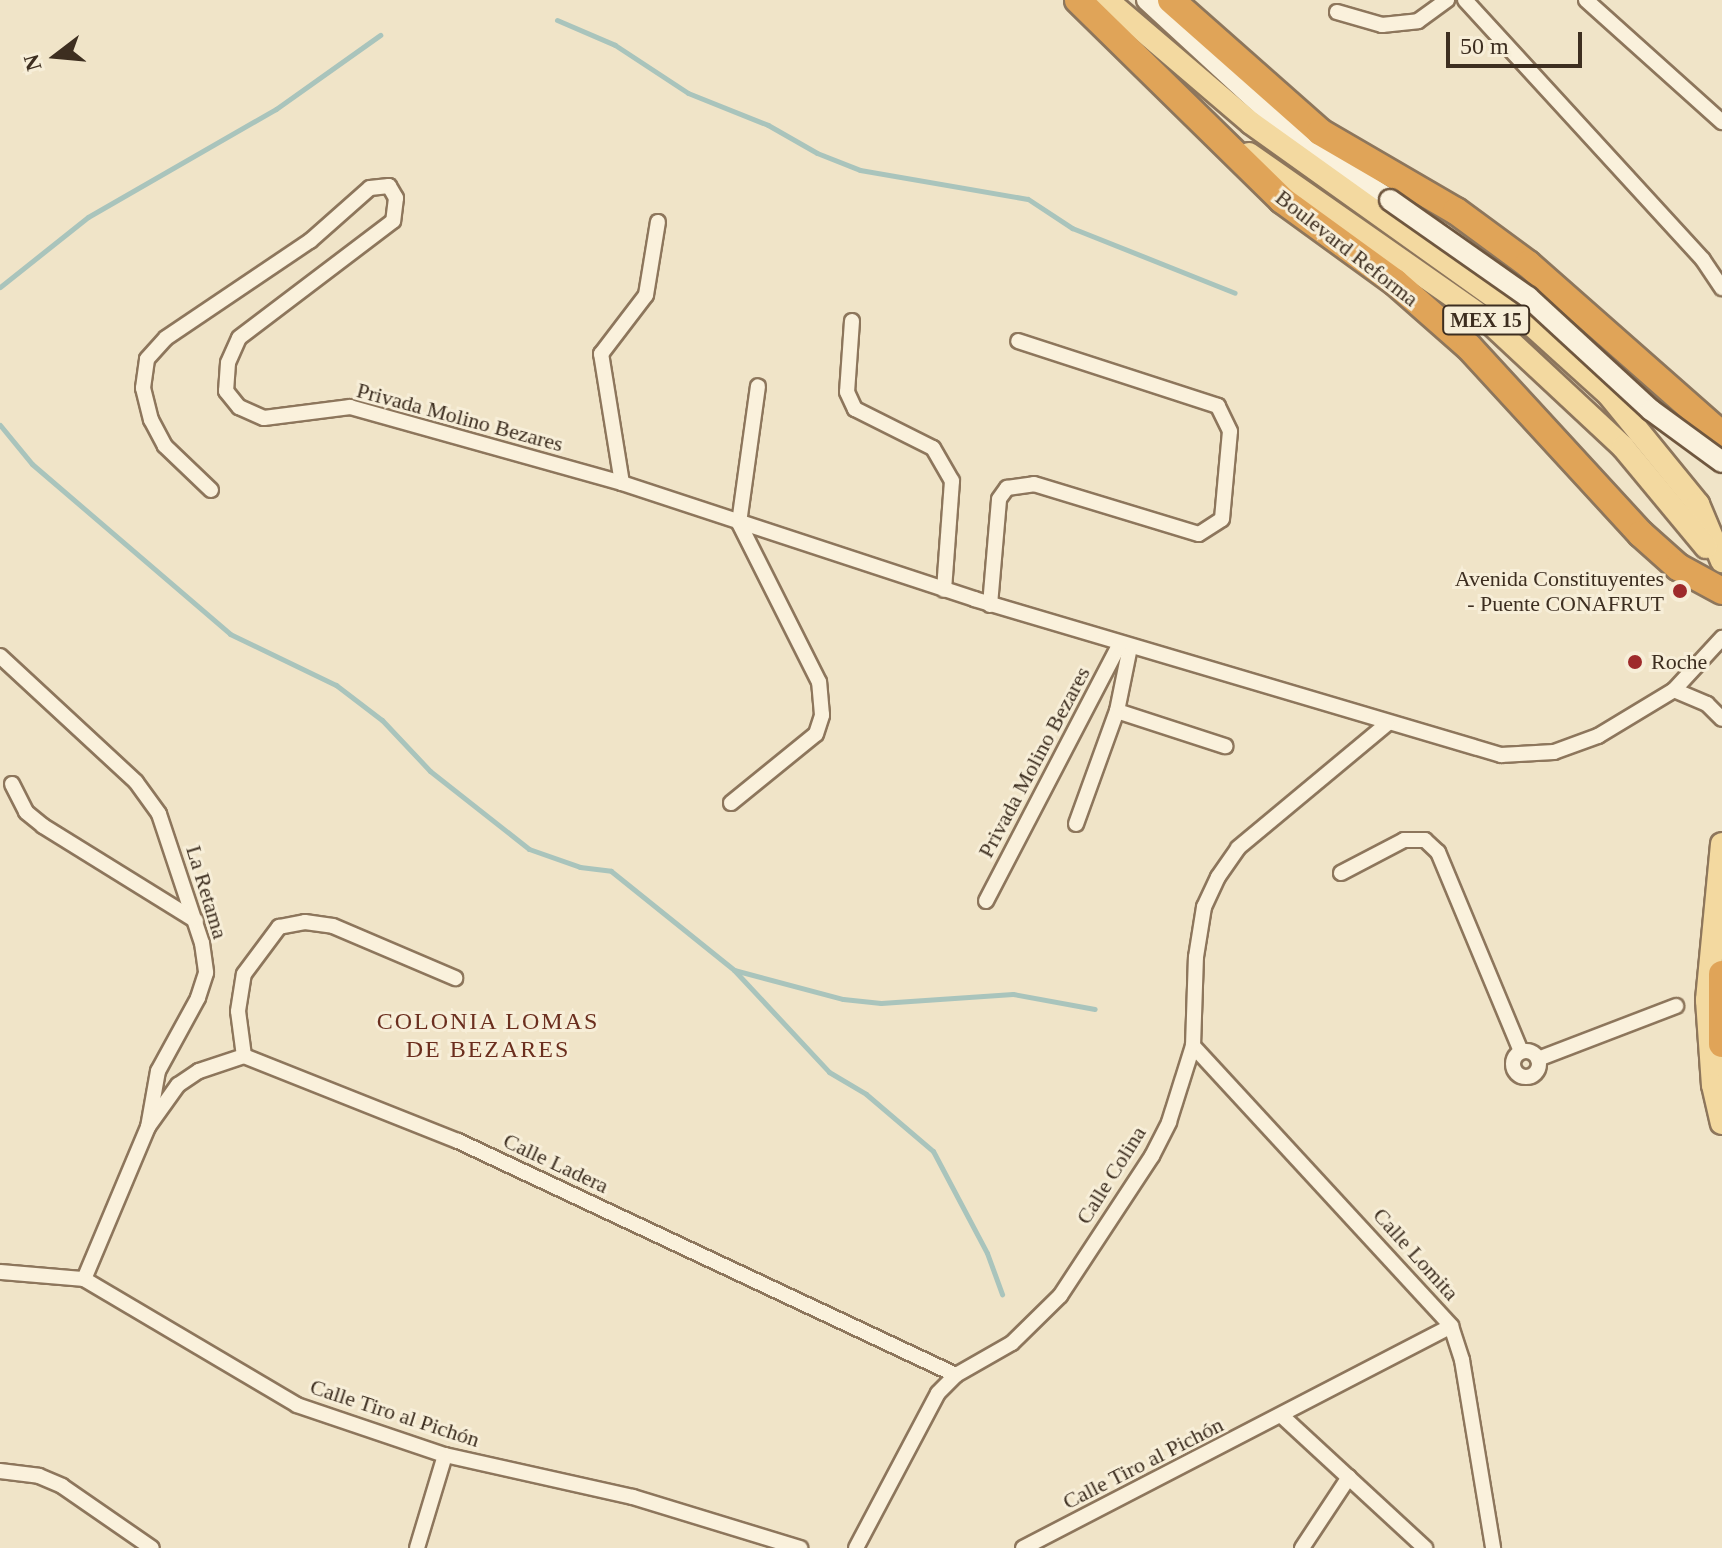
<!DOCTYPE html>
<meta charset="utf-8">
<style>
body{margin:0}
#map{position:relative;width:1722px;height:1548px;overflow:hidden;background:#f0e4c8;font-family:Georgia,serif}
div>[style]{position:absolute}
.stream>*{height:5px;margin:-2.5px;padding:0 2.5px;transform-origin:2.5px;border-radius:2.5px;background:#a9c4bc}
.roads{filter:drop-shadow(2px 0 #8d765c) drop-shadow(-2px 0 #8d765c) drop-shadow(0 2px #8d765c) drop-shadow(0 -2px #8d765c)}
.street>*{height:14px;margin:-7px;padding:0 7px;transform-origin:7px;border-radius:7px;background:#faf1dc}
.street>.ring{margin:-7px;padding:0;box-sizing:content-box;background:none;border:14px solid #faf1dc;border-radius:50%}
.secondary>*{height:20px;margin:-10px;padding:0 10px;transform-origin:10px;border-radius:10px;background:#faf1dc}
.primary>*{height:22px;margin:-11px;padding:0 11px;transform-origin:11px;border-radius:11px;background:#f3d9a0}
.highway>*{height:26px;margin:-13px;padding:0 13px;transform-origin:13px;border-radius:13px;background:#e0a458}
.bridges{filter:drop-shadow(2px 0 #6f573f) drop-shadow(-2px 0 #6f573f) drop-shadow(0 2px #6f573f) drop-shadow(0 -2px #6f573f)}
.secondary-bridge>*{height:20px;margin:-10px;padding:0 10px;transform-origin:10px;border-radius:10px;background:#faf1dc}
.dots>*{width:22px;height:22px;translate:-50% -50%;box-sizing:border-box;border:4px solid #f7eed8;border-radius:50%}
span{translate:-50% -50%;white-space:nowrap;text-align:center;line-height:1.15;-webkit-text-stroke:6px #f7eed8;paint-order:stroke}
.shield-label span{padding:2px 6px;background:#f7eed8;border:2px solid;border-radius:6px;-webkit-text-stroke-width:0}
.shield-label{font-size:20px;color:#3d2e20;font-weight:700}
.street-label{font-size:22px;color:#3d2e20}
.poi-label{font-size:22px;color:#3d2e20}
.right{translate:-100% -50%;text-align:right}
.left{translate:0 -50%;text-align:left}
.neighbourhood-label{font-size:24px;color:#6b2e1e;letter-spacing:2px}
.north{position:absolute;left:16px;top:16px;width:80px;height:80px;-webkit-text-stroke:6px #f7eed8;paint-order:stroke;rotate:254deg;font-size:22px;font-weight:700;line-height:32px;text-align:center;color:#3d2e20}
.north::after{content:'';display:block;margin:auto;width:28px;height:36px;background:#3d2e20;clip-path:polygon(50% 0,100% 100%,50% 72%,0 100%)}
.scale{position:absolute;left:1446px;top:32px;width:136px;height:36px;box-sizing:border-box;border:4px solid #3d2e20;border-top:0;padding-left:10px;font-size:24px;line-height:28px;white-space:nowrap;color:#3d2e20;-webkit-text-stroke:6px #f7eed8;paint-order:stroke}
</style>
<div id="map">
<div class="stream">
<div style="left:557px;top:20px;width:63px;rotate:23.3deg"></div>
<div style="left:615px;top:45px;width:87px;rotate:33.3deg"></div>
<div style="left:688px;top:93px;width:86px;rotate:21.8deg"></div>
<div style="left:768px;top:125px;width:56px;rotate:29.7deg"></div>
<div style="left:817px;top:153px;width:46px;rotate:21.6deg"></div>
<div style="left:860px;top:170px;width:170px;rotate:9.8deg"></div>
<div style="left:1028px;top:199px;width:53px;rotate:33.4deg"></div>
<div style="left:1072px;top:228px;width:175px;rotate:21.7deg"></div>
<div style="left:0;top:287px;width:112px;rotate:-38.5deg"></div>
<div style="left:88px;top:217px;width:217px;rotate:-29.9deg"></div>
<div style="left:276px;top:109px;width:128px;rotate:-35.4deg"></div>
<div style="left:0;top:425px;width:50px;rotate:50.6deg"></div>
<div style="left:32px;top:464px;width:261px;rotate:40.6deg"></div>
<div style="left:230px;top:634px;width:118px;rotate:25.7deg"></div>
<div style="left:336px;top:685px;width:58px;rotate:37.3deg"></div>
<div style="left:382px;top:720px;width:70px;rotate:46.7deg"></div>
<div style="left:430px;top:771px;width:126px;rotate:38.2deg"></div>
<div style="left:529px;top:849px;width:54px;rotate:19.4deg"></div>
<div style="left:580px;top:867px;width:31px;rotate:7deg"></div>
<div style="left:611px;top:871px;width:158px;rotate:38.8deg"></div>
<div style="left:734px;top:970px;width:139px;rotate:47deg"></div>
<div style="left:829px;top:1072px;width:43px;rotate:30.7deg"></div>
<div style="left:866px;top:1094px;width:88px;rotate:40.4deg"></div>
<div style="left:933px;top:1151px;width:115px;rotate:62.1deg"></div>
<div style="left:987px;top:1253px;width:44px;rotate:69.9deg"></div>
<div style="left:734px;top:970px;width:113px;rotate:14.9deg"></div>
<div style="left:843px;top:999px;width:38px;rotate:6deg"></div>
<div style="left:881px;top:1003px;width:132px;rotate:-3.9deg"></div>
<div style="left:1013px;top:994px;width:83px;rotate:10.4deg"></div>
</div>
<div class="roads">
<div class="street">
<div style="left:1465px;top:0;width:352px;rotate:47.5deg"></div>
<div style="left:1703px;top:260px;width:34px;rotate:56deg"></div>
<div style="left:1586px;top:0;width:183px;rotate:41.9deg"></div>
<div style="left:1337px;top:12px;width:47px;rotate:16.1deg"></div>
<div style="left:1382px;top:25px;width:36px;rotate:-6deg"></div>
<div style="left:1418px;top:21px;width:36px;rotate:-36deg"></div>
<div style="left:852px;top:321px;width:71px;rotate:94deg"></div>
<div style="left:847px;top:392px;width:19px;rotate:65deg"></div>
<div style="left:855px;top:409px;width:87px;rotate:26.6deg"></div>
<div style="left:933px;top:448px;width:38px;rotate:60deg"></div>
<div style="left:952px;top:481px;width:109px;rotate:94.2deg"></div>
<div style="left:622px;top:483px;width:131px;rotate:-99.2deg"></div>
<div style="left:601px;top:354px;width:74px;rotate:-52.7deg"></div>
<div style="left:646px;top:295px;width:74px;rotate:-80.7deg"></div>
<div style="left:211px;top:490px;width:64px;rotate:-136.3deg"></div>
<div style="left:165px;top:446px;width:30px;rotate:-118deg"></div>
<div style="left:151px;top:420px;width:33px;rotate:-104deg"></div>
<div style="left:143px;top:388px;width:29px;rotate:-82deg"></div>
<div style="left:147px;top:359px;width:28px;rotate:-48deg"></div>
<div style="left:166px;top:338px;width:174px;rotate:-34deg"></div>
<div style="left:310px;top:241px;width:80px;rotate:-41.5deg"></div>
<div style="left:370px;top:188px;width:19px;rotate:-6deg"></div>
<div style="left:389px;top:186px;width:14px;rotate:60deg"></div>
<div style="left:396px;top:198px;width:23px;rotate:97deg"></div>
<div style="left:393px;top:221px;width:193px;rotate:142.8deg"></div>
<div style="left:239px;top:338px;width:27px;rotate:114deg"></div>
<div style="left:228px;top:363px;width:28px;rotate:94deg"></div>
<div style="left:226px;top:391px;width:21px;rotate:51deg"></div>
<div style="left:239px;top:407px;width:27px;rotate:24deg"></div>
<div style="left:264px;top:418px;width:87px;rotate:-7.3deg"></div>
<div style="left:350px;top:407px;width:282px;rotate:15.6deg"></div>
<div style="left:622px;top:483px;width:371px;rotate:18.2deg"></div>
<div style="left:974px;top:599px;width:550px;rotate:16.49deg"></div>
<div style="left:1501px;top:755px;width:53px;rotate:-3.2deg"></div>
<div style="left:1554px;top:752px;width:47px;rotate:-20deg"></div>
<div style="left:1598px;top:736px;width:89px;rotate:-31.2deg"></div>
<div style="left:1674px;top:690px;width:71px;rotate:-47.3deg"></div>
<div style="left:990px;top:605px;width:106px;rotate:-85.1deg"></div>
<div style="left:999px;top:499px;width:14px;rotate:-54deg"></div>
<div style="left:1007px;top:488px;width:27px;rotate:-8deg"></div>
<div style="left:1034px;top:484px;width:172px;rotate:16.9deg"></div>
<div style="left:1199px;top:534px;width:27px;rotate:-33deg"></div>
<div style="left:1222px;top:519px;width:88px;rotate:-84.8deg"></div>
<div style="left:1230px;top:431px;width:28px;rotate:-116deg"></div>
<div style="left:1218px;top:406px;width:210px;rotate:-162deg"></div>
<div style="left:0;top:656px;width:185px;rotate:42.8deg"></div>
<div style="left:136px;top:782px;width:39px;rotate:54deg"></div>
<div style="left:159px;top:814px;width:136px;rotate:71.6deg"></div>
<div style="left:202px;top:943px;width:30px;rotate:82deg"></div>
<div style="left:206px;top:973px;width:26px;rotate:108deg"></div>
<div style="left:198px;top:998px;width:83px;rotate:118.7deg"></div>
<div style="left:158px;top:1071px;width:57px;rotate:100.1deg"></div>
<div style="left:148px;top:1127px;width:165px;rotate:112.8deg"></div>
<div style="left:1674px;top:690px;width:36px;rotate:23deg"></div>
<div style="left:1707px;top:704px;width:21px;rotate:45deg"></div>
<div style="left:1117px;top:711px;width:114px;rotate:18deg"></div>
<div style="left:12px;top:784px;width:31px;rotate:63deg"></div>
<div style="left:26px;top:812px;width:22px;rotate:39deg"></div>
<div style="left:43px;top:826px;width:180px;rotate:31.8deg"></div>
<div style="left:731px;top:803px;width:109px;rotate:-39.1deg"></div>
<div style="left:816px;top:734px;width:20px;rotate:-72deg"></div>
<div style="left:822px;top:715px;width:33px;rotate:-95deg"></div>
<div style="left:819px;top:682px;width:178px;rotate:-116.7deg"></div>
<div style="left:739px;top:523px;width:138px;rotate:-82.1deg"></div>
<div style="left:1076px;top:824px;width:120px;rotate:-70.1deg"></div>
<div style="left:1117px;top:711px;width:65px;rotate:-78.5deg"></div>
<div style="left:1341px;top:873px;width:71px;rotate:-27.6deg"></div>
<div style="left:1404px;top:840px;width:21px"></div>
<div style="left:1425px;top:840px;width:18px;rotate:43deg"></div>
<div style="left:1438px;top:852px;width:216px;rotate:67.4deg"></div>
<div style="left:986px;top:901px;width:290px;rotate:-62.5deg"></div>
<div style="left:1193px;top:1046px;width:381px;rotate:47.3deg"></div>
<div style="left:1451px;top:1326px;width:36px;rotate:72deg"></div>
<div style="left:1462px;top:1360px;width:191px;rotate:80.6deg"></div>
<div class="ring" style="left:1513px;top:1051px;width:12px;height:12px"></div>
<div style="left:244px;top:1056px;width:45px;rotate:-97.6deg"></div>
<div style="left:238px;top:1011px;width:37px;rotate:-81deg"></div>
<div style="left:244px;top:974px;width:59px;rotate:-53.3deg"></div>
<div style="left:279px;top:927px;width:26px;rotate:-11deg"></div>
<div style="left:305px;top:922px;width:28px;rotate:8deg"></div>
<div style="left:333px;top:926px;width:133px;rotate:23.1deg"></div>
<div style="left:1538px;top:1059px;width:148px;rotate:-21deg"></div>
<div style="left:148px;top:1127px;width:52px;rotate:-54.5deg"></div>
<div style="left:178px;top:1085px;width:25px;rotate:-34deg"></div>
<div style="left:199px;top:1071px;width:47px;rotate:-18.4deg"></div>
<div style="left:244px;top:1056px;width:230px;rotate:21.7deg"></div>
<div style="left:458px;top:1141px;width:550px;rotate:25.17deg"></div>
<div style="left:0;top:1272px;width:84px;rotate:4.8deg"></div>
<div style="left:84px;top:1279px;width:247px;rotate:30.6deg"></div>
<div style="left:297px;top:1405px;width:156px;rotate:18.7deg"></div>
<div style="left:445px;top:1455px;width:193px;rotate:12.6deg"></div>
<div style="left:633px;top:1497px;width:175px;rotate:17deg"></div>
<div style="left:1282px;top:1416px;width:195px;rotate:42.7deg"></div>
<div style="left:0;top:1471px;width:39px;rotate:7deg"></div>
<div style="left:39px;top:1476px;width:25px;rotate:23deg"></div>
<div style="left:62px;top:1486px;width:109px;rotate:34.6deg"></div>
<div style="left:417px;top:1548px;width:97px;rotate:-73.2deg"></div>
<div style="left:856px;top:1548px;width:175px;rotate:-62.1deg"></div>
<div style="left:938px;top:1393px;width:25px;rotate:-45deg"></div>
<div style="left:956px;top:1375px;width:64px;rotate:-29.7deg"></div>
<div style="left:1012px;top:1343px;width:67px;rotate:-44.4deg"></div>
<div style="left:1060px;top:1296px;width:168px;rotate:-56.7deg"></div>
<div style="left:1152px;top:1156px;width:38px;rotate:-63deg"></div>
<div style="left:1169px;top:1122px;width:80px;rotate:-72.5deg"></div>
<div style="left:1193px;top:1046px;width:89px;rotate:-88.1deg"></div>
<div style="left:1196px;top:957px;width:51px;rotate:-80.9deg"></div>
<div style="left:1204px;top:907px;width:33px;rotate:-65deg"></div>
<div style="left:1218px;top:877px;width:35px;rotate:-55deg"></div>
<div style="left:1238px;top:848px;width:194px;rotate:-39.8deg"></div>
<div style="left:1023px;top:1548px;width:482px;rotate:-27.4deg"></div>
<div style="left:1302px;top:1548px;width:85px;rotate:-56.5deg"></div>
</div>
<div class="secondary">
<div style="left:1147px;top:0;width:207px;rotate:42.6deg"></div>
<div style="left:1299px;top:140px;width:109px;rotate:33.4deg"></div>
</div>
<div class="primary">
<div style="left:1107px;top:0;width:189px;rotate:40.5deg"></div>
<div style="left:1251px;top:123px;width:337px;rotate:35.6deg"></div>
<div style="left:1525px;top:319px;width:113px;rotate:42.1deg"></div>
<div style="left:1609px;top:395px;width:141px;rotate:50.8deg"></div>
<div style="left:1698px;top:504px;width:62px;rotate:67.2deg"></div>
<div style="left:1249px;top:154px;width:290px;rotate:34.9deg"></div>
<div style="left:1487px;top:320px;width:186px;rotate:43deg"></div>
<div style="left:1623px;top:447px;width:130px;rotate:50.3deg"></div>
<div style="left:1722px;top:844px;width:157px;rotate:95.5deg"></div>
<div style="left:1707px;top:1000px;width:85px;rotate:86deg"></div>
<div style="left:1713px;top:1085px;width:39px;rotate:77deg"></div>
</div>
<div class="highway">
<div style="left:1078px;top:0;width:286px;rotate:44.4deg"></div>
<div style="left:1282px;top:200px;width:140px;rotate:36deg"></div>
<div style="left:1395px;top:282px;width:98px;rotate:41.3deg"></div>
<div style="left:1469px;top:347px;width:254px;rotate:47.4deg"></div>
<div style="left:1641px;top:534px;width:50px;rotate:41.7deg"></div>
<div style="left:1678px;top:567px;width:50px;rotate:28.6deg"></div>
<div style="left:1171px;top:0;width:199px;rotate:41.5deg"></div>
<div style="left:1320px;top:132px;width:157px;rotate:30.2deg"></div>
<div style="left:1456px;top:211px;width:89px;rotate:36.4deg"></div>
<div style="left:1528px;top:264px;width:259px;rotate:41.4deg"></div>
<div style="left:1722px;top:974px;width:70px;rotate:90deg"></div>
</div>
</div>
<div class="bridges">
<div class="secondary-bridge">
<div style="left:1390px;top:200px;width:169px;rotate:35.1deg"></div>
<div style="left:1528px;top:297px;width:167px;rotate:42.6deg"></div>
<div style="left:1651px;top:410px;width:88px;rotate:36.2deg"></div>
</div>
</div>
<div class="dots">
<div style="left:1680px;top:591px;background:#9e2a2b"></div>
<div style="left:1635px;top:662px;background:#9e2a2b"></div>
</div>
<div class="shield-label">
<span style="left:1486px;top:320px">MEX 15</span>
</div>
<div class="street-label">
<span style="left:1347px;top:248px;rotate:38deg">Boulevard Reforma</span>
<span style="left:460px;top:417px;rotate:15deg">Privada Molino Bezares</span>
<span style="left:1034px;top:762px;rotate:-62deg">Privada Molino Bezares</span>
<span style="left:207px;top:892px;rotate:73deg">La Retama</span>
<span style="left:556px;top:1163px;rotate:25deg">Calle Ladera</span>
<span style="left:1111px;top:1175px;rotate:-58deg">Calle Colina</span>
<span style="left:1416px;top:1254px;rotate:48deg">Calle Lomita</span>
<span style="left:395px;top:1413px;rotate:18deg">Calle Tiro al Pichón</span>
<span style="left:1143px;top:1463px;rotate:-27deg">Calle Tiro al Pichón</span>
</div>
<div class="poi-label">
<span class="right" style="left:1664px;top:591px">Avenida Constituyentes<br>- Puente CONAFRUT</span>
<span class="left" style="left:1651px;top:662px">Roche</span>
</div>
<div class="neighbourhood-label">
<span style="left:488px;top:1036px">COLONIA LOMAS<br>DE BEZARES</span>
</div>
<div class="north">N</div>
<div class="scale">50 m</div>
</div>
